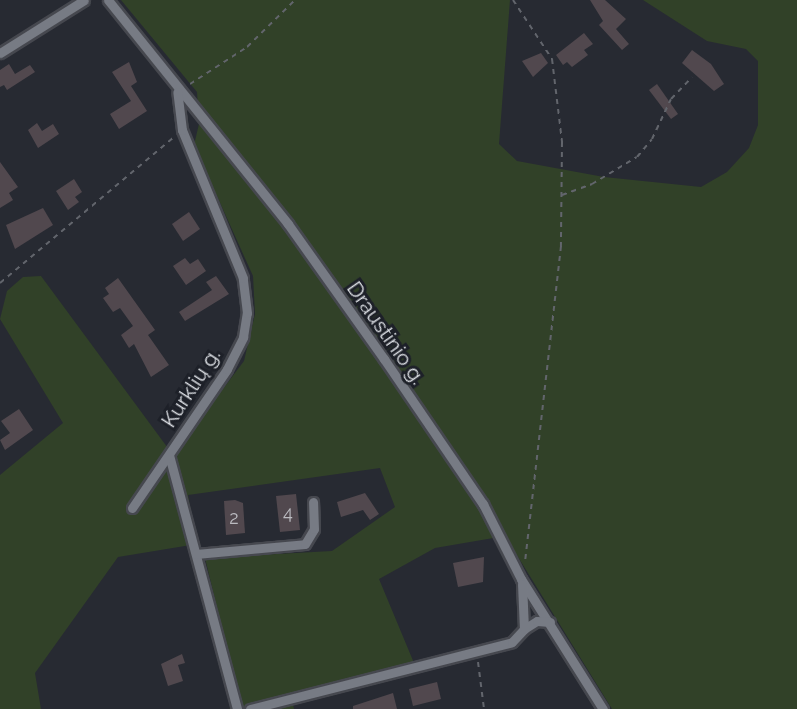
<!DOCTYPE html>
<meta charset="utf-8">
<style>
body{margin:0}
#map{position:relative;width:797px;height:709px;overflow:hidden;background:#272a32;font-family:Raleway,sans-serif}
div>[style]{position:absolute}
.green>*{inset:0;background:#314128}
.building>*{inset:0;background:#51484e}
.path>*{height:2px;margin-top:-1px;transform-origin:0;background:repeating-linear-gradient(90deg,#62656c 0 5px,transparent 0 10px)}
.roads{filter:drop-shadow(2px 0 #46484f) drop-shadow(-2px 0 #46484f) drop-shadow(0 2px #46484f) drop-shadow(0 -2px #46484f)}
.street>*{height:9px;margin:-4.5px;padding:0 4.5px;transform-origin:4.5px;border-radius:4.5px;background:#777b84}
span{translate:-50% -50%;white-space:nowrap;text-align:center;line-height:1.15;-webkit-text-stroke:6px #1d2028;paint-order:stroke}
.number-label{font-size:18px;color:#bbbbc0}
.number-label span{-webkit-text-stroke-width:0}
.street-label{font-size:21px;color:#dee1e6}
</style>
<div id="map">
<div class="green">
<div style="clip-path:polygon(121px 0,510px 0,499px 144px,517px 161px,604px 177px,701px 187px,727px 172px,749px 148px,758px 125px,758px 61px,746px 49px,707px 41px,643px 0,797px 0,797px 709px,612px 709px,505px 536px,435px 548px,379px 579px,414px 663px,291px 695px,294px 709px,228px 709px,241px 706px,205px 558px,332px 551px,395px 507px,380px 468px,188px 495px,197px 544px,118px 557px,35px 673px,41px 709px,0 709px,0 475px,63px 423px,0 319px,7px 291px,23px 277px,41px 276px,173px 455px,244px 361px,255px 314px,253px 276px,194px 145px,199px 124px,197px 92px)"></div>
</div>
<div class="building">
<div style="clip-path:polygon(590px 0,605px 0,626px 19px,616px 29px,629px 44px,622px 50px,599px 25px,603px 21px)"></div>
<div style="clip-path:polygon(584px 33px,593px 44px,584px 50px,588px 55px,572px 67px,567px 62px,563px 65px,556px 55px)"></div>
<div style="clip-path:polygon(692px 50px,711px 64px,724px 84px,714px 91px,682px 63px)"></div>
<div style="clip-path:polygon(541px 53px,548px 63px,533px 77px,522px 61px)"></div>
<div style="clip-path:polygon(129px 62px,137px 82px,131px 86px,147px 111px,119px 129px,110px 114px,131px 101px,112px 72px)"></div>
<div style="clip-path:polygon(9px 64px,15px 74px,30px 65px,35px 72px,7px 90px,4px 85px,0 87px,0 70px)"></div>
<div style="clip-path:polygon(657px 84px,678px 114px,671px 119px,649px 90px)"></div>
<div style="clip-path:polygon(37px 123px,42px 131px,53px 124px,59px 134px,38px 148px,28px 130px)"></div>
<div style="clip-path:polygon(0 162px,18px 187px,9px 193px,13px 200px,0 208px)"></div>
<div style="clip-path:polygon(74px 179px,82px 192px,75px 197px,79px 202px,68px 210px,56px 191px)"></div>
<div style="clip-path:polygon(43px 208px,53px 225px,15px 249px,6px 225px)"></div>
<div style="clip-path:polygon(189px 212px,200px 229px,183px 241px,172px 224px)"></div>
<div style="clip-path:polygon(185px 258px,190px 264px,198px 259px,206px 271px,186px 285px,173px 266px)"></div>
<div style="clip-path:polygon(216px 276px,229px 294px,185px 321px,179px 312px,212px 290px,206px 282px)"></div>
<div style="clip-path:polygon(118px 278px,155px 330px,148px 335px,169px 365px,151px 377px,134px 344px,129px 348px,121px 335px,133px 326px,120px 308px,113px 312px,103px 298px,109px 294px,105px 288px)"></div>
<div style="clip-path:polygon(19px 409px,33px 430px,5px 450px,0 440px,10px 433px,1px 421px)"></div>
<div style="clip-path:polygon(365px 493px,379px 514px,370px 520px,363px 510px,341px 517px,337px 502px)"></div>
<div style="clip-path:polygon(296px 494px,300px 530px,280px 532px,276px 496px)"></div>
<div style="clip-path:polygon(235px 500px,243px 503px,245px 533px,226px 535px,224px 501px)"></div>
<div style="clip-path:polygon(484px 557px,483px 582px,458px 587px,453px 563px)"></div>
<div style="clip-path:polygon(182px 654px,185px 663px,178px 665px,183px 681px,168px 686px,161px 664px)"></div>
<div style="clip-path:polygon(437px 682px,441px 699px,413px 706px,409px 689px)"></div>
<div style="clip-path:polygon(393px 693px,397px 709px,353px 709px,353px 706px)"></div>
</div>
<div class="path">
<div style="left:513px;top:0;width:71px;rotate:56.5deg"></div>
<div style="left:552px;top:59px;width:84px;rotate:83.1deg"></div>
<div style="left:562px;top:142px;width:104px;rotate:90.6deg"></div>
<div style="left:561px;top:246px;width:317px;rotate:96.5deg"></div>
<div style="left:190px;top:84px;width:68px;rotate:-33deg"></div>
<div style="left:247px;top:47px;width:67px;rotate:-44.4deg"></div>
<div style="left:562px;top:195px;width:32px;rotate:-20deg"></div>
<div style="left:592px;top:184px;width:52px;rotate:-31deg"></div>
<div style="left:637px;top:157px;width:23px;rotate:-50deg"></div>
<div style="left:652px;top:139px;width:44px;rotate:-64.6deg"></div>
<div style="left:671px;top:99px;width:30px;rotate:-46deg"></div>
<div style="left:0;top:283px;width:226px;rotate:-40deg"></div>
<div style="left:478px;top:662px;width:47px;rotate:82.7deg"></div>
</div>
<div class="roads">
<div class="street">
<div style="left:108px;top:0;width:287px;rotate:51.2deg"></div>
<div style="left:288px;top:224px;width:166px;rotate:54.6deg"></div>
<div style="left:384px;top:359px;width:176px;rotate:55.7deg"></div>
<div style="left:483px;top:504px;width:84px;rotate:63.1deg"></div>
<div style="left:521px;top:579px;width:154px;rotate:57.8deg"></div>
<div style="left:0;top:53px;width:99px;rotate:-32.2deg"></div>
<div style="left:169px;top:455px;width:263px;rotate:75deg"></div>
<div style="left:132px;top:508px;width:168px;rotate:-55.6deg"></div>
<div style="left:227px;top:369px;width:36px;rotate:-63deg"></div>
<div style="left:243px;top:337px;width:24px;rotate:-81deg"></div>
<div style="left:247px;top:313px;width:35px;rotate:-97deg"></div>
<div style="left:243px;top:278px;width:160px;rotate:-112.4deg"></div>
<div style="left:182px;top:130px;width:38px;rotate:-97deg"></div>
<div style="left:196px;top:554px;width:109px;rotate:-5.2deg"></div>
<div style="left:305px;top:544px;width:17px;rotate:-59deg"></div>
<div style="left:314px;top:529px;width:27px;rotate:-92deg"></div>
<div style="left:524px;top:629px;width:15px;rotate:-32deg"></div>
<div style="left:537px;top:621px;width:13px;rotate:4deg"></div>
<div style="left:250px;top:709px;width:270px;rotate:-14.3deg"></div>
<div style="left:512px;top:642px;width:18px;rotate:-47deg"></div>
<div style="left:524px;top:629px;width:45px;rotate:-92.5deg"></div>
</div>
</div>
<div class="number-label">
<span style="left:288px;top:513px">4</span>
<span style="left:234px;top:518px">2</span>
</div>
<div class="street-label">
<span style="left:386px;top:333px;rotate:55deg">Draustinio g.</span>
<span style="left:191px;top:388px;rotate:-57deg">Kurklių g.</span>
</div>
</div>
